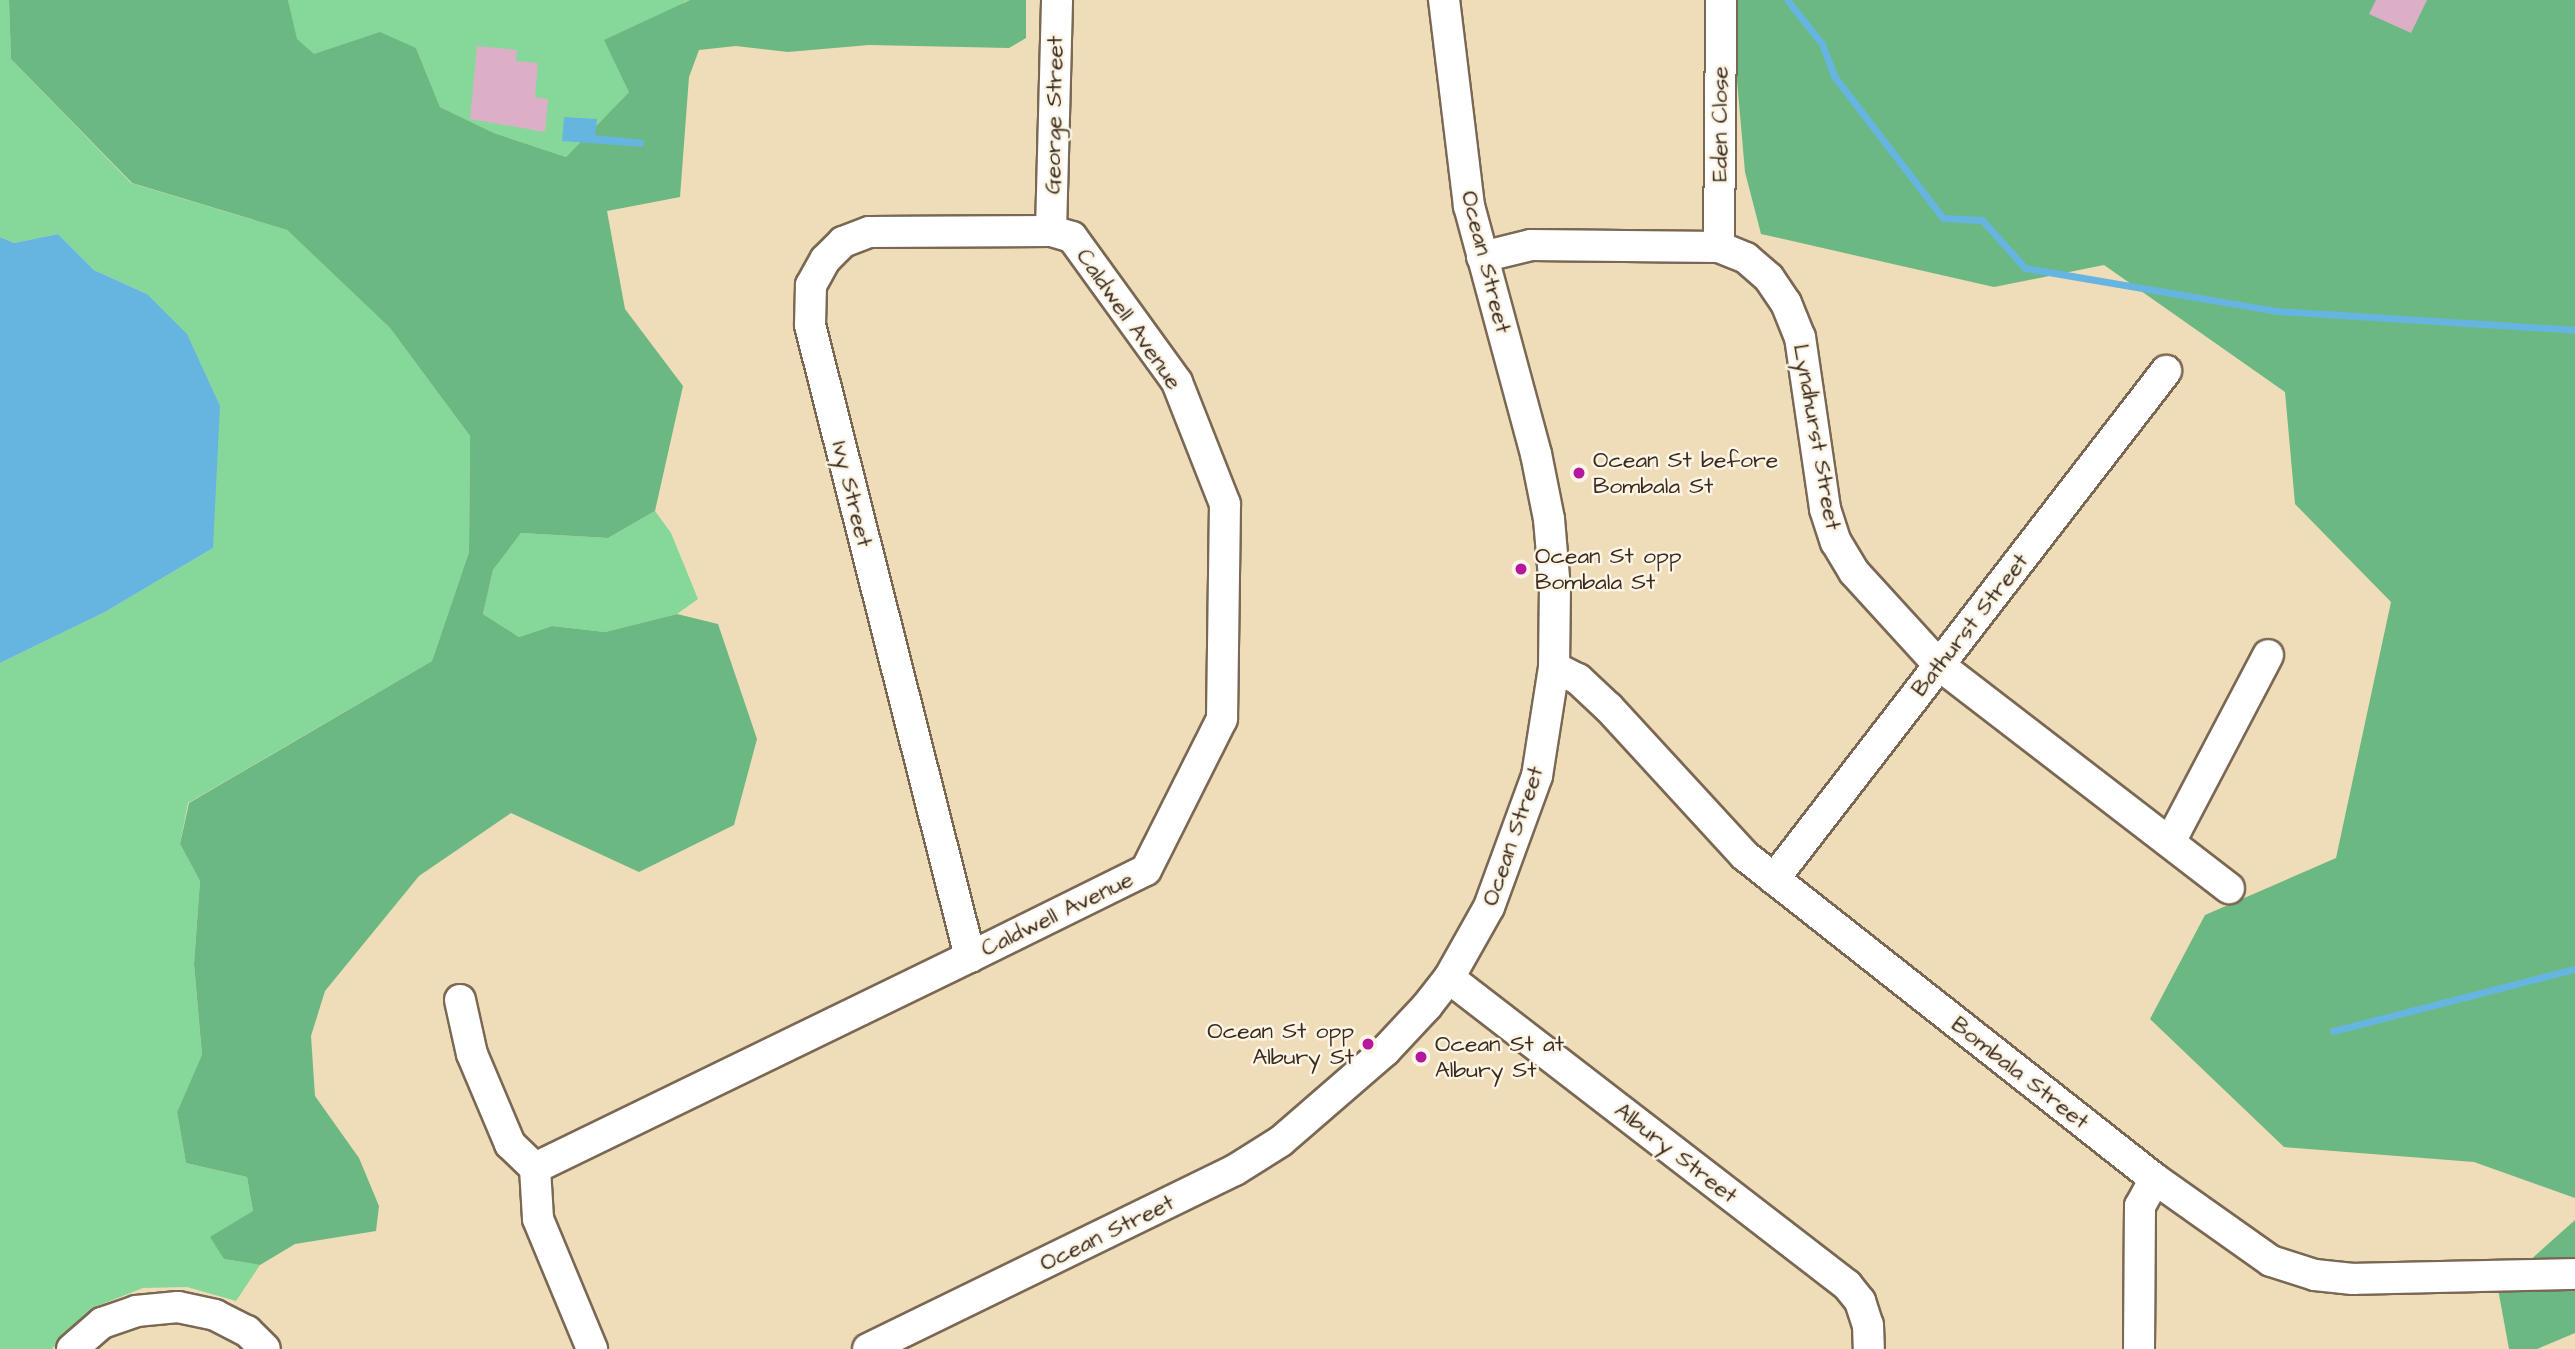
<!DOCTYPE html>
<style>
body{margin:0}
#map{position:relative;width:2575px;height:1349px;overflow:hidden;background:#efdcb9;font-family:"Architects Daughter",sans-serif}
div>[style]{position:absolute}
.green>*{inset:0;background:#86d89a}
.forest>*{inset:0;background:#6cb882}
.water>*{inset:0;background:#66b5e0}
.stream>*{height:7px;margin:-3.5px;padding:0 3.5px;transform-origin:3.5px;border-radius:3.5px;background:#66b5e0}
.building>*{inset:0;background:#dcafc7}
.roads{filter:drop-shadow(2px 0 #7a6854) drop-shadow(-2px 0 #7a6854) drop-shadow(0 2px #7a6854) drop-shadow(0 -2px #7a6854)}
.minor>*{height:30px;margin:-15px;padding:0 15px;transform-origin:15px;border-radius:15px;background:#fff}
.dots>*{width:19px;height:19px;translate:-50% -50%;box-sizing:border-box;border:4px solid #fcf5e5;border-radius:50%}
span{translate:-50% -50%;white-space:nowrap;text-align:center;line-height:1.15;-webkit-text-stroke:5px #fcf5e5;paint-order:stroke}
.street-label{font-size:23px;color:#3b2a1e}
.poi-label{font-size:23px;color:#3b2a1e}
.left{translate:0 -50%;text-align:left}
.right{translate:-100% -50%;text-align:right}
</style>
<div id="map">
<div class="green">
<div style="clip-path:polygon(0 0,9px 0,11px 59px,131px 183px,287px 230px,390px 328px,470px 436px,469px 552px,432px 661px,188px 803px,180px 844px,200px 881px,194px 964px,202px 1056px,177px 1112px,186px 1163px,247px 1177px,253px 1211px,224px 1259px,260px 1265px,236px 1301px,187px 1287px,143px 1288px,92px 1308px,52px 1349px,0 1349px,0 663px,105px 612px,213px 548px,147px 294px,94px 270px,58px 234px,14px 243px,0 237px)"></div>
<div style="clip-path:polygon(288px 0,690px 0,684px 2px,629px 92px,566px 157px,494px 133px,440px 107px,416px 48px,343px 46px,314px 55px,296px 39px)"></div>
<div style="clip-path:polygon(655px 511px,671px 533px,698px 599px,677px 614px,605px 632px,552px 626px,519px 637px,483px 614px,493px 570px,521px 533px,608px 538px)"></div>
</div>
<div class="forest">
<div style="clip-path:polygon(9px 0,288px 0,297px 39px,314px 54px,380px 32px,416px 48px,440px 107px,494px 133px,566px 157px,629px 92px,604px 40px,690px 0,1026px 0,1026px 38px,1009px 48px,869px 45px,788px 52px,736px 46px,699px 50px,689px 77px,680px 197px,607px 211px,625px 309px,683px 386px,655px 511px,608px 538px,521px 533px,493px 570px,483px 614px,519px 637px,552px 626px,605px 632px,677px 614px,718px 624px,757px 739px,734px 825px,639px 872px,511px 813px,419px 876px,325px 991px,311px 1036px,315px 1096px,359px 1158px,379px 1206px,376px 1231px,295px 1244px,260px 1265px,224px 1259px,210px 1237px,253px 1211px,247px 1177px,186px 1163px,177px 1112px,202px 1055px,194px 964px,200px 881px,180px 844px,189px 803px,432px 661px,469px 552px,470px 436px,390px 328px,287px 230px,132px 183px,11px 59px)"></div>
<div style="clip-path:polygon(1730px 0,2575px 0,2575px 1198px,2474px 1162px,2284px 1147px,2150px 1019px,2205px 915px,2336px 858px,2391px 602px,2295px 504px,2285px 392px,2104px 265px,1994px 287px,1761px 234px,1745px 172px)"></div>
<div style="clip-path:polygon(2575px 1220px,2575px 1333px,2537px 1349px,2509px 1349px,2498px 1289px)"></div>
</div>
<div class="water">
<div style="clip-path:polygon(564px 117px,597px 119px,595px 135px,644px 140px,643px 147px,562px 141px)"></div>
<div style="clip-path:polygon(58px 234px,94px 270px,147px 294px,187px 334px,220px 406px,213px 548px,105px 612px,0 663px,0 237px,14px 243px)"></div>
</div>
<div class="stream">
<div style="left:1788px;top:1px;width:55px;rotate:51.7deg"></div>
<div style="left:1822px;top:44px;width:34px;rotate:69deg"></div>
<div style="left:1834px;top:76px;width:179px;rotate:52.5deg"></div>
<div style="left:1943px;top:218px;width:39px;rotate:3deg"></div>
<div style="left:1982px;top:220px;width:64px;rotate:48.1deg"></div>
<div style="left:2025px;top:268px;width:256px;rotate:9.7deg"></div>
<div style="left:2277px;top:311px;width:299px;rotate:3.6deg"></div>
<div style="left:2333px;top:1031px;width:250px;rotate:-14.4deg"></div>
</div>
<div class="building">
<div style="clip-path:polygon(2376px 0,2427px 0,2411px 33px,2369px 14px)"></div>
<div style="clip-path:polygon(477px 46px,517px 50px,516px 61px,538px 63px,535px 97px,548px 99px,545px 132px,470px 119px)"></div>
</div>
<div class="roads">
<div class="minor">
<div style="left:1051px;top:231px;width:231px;rotate:-88.5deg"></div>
<div style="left:1719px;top:247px;width:247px;rotate:-89.5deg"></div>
<div style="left:1482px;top:257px;width:50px;rotate:-13.8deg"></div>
<div style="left:1531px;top:245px;width:188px;rotate:0.6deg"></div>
<div style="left:1719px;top:247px;width:29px;rotate:22deg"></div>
<div style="left:1746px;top:258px;width:30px;rotate:41deg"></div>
<div style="left:1769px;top:278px;width:30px;rotate:56deg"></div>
<div style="left:1786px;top:303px;width:37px;rotate:68deg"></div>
<div style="left:1800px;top:337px;width:174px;rotate:81.7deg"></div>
<div style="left:1825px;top:509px;width:35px;rotate:72deg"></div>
<div style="left:1836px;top:542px;width:35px;rotate:59deg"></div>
<div style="left:1854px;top:572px;width:126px;rotate:47.6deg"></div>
<div style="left:1939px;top:665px;width:366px;rotate:37.6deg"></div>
<div style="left:1554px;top:667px;width:27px;rotate:27deg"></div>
<div style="left:1578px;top:679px;width:42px;rotate:43.1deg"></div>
<div style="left:1609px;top:708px;width:200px;rotate:47.4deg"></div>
<div style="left:1744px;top:855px;width:523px;rotate:38.25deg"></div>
<div style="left:2155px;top:1179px;width:142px;rotate:35.3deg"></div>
<div style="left:2271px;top:1261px;width:46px;rotate:17.7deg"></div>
<div style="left:2315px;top:1275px;width:38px;rotate:6deg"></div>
<div style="left:2353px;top:1279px;width:222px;rotate:-1.3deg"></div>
<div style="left:2170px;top:842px;width:211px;rotate:-62.3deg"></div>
<div style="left:1774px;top:879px;width:642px;rotate:-52.34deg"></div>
<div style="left:1449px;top:978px;width:503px;rotate:37.65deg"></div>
<div style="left:1847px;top:1285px;width:21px;rotate:51deg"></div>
<div style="left:1860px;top:1301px;width:25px;rotate:72deg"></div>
<div style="left:1868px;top:1325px;width:24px;rotate:88deg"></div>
<div style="left:460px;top:1000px;width:55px;rotate:77.5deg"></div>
<div style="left:472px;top:1054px;width:98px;rotate:67.1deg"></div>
<div style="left:510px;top:1144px;width:35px;rotate:44deg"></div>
<div style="left:535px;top:1168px;width:483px;rotate:-25.9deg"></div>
<div style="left:970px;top:957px;width:196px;rotate:-26.3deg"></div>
<div style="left:1146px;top:870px;width:169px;rotate:-63.3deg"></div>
<div style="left:1222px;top:719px;width:215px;rotate:-89.2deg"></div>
<div style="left:1225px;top:504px;width:131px;rotate:-111.5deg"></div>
<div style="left:1177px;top:382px;width:179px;rotate:-125.9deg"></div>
<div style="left:1072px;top:237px;width:22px;rotate:-164deg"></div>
<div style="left:1051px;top:231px;width:182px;rotate:179.7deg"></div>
<div style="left:869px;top:232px;width:28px;rotate:159deg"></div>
<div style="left:843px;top:242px;width:25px;rotate:135deg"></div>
<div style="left:825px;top:260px;width:29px;rotate:119deg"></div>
<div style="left:811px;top:285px;width:40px;rotate:91.4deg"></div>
<div style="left:810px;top:325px;width:652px;rotate:75.79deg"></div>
<div style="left:535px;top:1168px;width:51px;rotate:86.6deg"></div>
<div style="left:538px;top:1219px;width:141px;rotate:67.4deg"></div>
<div style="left:72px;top:1349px;width:40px;rotate:-41deg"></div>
<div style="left:102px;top:1323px;width:36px;rotate:-19deg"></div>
<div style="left:136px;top:1311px;width:42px;rotate:-5.4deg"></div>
<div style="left:178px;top:1307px;width:38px;rotate:12deg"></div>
<div style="left:215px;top:1315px;width:36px;rotate:27deg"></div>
<div style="left:247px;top:1331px;width:25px;rotate:45deg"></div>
<div style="left:868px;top:1349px;width:408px;rotate:-26deg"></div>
<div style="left:1235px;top:1170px;width:54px;rotate:-32.2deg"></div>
<div style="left:1281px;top:1141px;width:138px;rotate:-40.9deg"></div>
<div style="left:1385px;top:1051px;width:62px;rotate:-47deg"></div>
<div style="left:1427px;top:1006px;width:36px;rotate:-52deg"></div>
<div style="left:1449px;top:978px;width:81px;rotate:-60.6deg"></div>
<div style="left:1489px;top:907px;width:140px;rotate:-69.9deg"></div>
<div style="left:1537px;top:776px;width:110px;rotate:-81.1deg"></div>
<div style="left:1554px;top:667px;width:78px;rotate:-89.3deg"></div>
<div style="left:1555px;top:589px;width:70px;rotate:-94.9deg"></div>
<div style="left:1549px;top:519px;width:66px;rotate:-101.3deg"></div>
<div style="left:1536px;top:454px;width:257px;rotate:-105.1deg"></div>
<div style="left:1469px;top:206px;width:208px;rotate:-96.9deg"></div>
<div style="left:2139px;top:1349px;width:143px;rotate:-89.6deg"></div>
<div style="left:2140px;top:1206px;width:31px;rotate:-61deg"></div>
</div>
</div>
<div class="dots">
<div style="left:1579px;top:473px;background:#b5179e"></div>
<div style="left:1521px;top:569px;background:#b5179e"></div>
<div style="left:1368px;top:1044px;background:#b5179e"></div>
<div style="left:1421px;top:1057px;background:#b5179e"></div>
</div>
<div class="street-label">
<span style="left:1054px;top:115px;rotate:-89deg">George Street</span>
<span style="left:1720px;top:124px;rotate:-90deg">Eden Close</span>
<span style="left:1486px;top:262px;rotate:76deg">Ocean Street</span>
<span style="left:1129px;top:319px;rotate:55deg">Caldwell Avenue</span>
<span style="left:1817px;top:437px;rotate:80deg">Lyndhurst Street</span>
<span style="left:852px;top:494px;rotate:76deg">Ivy Street</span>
<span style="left:1970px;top:625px;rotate:-52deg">Bathurst Street</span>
<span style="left:1513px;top:836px;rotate:-71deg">Ocean Street</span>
<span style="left:1057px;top:914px;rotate:-26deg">Caldwell Avenue</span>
<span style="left:2020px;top:1073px;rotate:38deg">Bombala Street</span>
<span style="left:1676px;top:1153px;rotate:38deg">Albury Street</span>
<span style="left:1107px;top:1233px;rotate:-26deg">Ocean Street</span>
</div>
<div class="poi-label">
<span class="left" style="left:1593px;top:473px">Ocean St before<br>Bombala St</span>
<span class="left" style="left:1535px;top:569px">Ocean St opp<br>Bombala St</span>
<span class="right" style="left:1354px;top:1044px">Ocean St opp<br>Albury St</span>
<span class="left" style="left:1435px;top:1057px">Ocean St at<br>Albury St</span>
</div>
</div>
